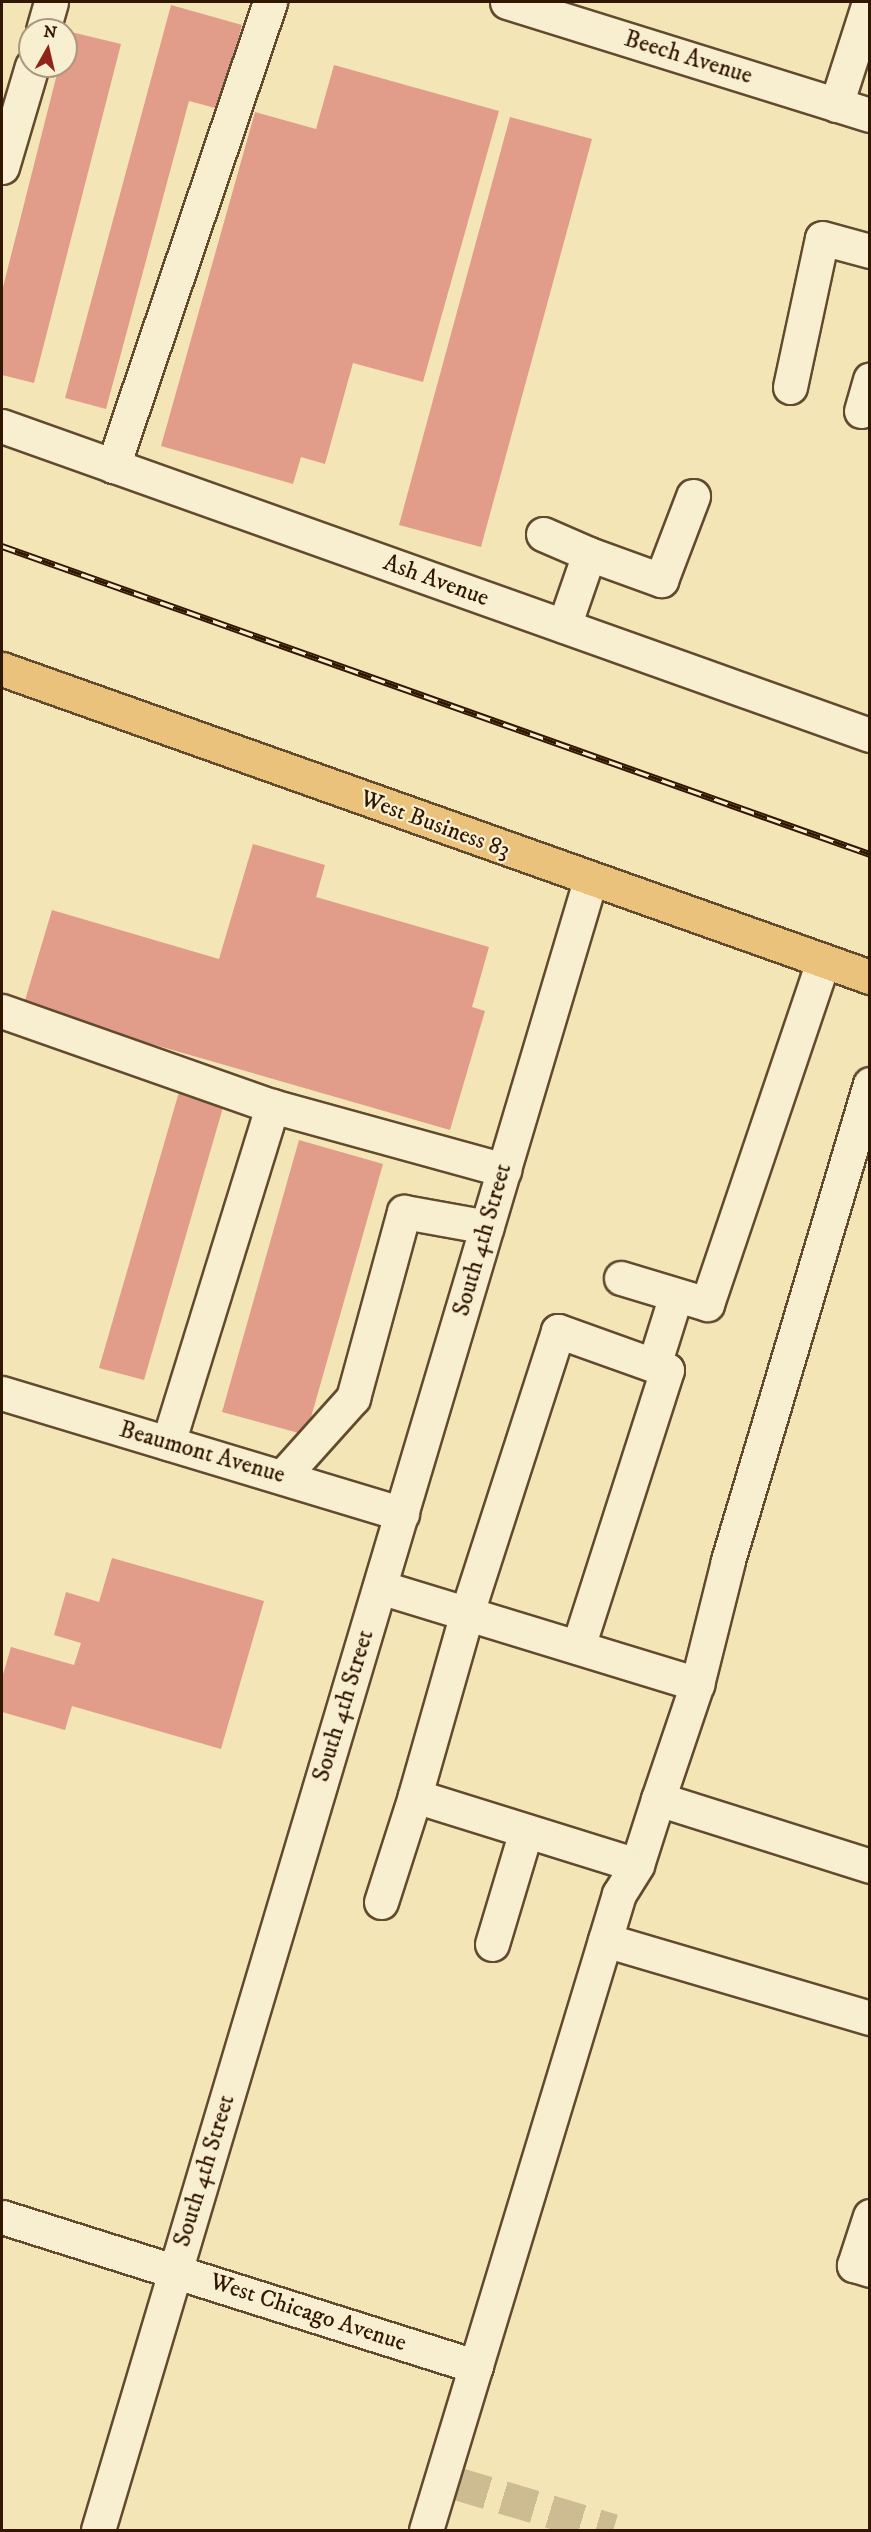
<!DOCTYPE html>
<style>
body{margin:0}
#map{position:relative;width:871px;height:2532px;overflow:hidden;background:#f4e5b6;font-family:"IM FELL DW Pica",serif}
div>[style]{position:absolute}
.building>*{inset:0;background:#e19d8a}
.minor-tunnel>*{height:33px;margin-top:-16.5px;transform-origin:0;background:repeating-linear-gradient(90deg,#cdbc92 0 33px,transparent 0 49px)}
.roads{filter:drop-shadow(2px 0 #624a2e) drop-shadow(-2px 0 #624a2e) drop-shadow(0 2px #624a2e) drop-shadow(0 -2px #624a2e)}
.minor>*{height:33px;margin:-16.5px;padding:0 16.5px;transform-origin:16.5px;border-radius:16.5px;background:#f8eed0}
.major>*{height:33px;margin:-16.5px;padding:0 16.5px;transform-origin:16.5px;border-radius:16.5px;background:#eac27b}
.rail>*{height:7px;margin-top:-3.5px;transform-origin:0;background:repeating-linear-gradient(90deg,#f8eed0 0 14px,#321700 0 28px);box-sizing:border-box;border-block:2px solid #321700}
span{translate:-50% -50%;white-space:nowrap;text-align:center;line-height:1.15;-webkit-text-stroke:4.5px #f8eed0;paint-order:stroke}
.street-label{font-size:24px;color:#321700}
.frame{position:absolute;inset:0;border:3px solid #321700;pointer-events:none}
.north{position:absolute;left:18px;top:18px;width:60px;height:60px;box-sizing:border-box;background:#f8eed0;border:2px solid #a9987d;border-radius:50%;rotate:8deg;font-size:16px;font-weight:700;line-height:24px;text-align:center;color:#321700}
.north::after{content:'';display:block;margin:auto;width:21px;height:27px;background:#8f2418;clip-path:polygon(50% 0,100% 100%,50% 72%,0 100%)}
</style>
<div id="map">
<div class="building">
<div style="clip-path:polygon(171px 5px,242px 25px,219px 109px,189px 101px,106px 409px,65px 398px)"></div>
<div style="clip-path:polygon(67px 31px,121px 44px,34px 383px,2px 375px,2px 291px,59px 66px,66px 66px)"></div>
<div style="clip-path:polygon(334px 65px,499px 111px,423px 382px,353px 363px,325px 464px,301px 457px,293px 484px,161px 446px,255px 112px,316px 129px)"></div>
<div style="clip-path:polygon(510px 117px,592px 139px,481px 547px,399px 525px)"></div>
<div style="clip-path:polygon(253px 844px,325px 865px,316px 897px,489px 947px,472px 1007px,485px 1011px,450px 1130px,23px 1007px,52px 910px,219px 959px)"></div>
<div style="clip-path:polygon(179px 1092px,224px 1104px,144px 1380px,99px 1368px)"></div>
<div style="clip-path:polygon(299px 1140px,383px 1164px,306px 1435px,222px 1412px)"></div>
<div style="clip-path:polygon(112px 1558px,264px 1601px,221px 1749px,72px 1706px,65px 1730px,2px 1712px,2px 1678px,11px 1647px,74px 1665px,81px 1643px,54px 1635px,66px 1592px,99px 1602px)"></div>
</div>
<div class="minor-tunnel">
<div style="left:456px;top:2483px;width:164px;rotate:16.7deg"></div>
</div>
<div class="roads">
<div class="minor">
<div style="left:507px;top:2px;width:380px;rotate:17.3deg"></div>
<div style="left:43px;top:30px;width:29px;rotate:-74deg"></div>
<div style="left:836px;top:105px;width:108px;rotate:-72.2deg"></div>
<div style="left:2px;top:167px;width:105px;rotate:-73.5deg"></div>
<div style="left:790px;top:387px;width:152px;rotate:-77.9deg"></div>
<div style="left:822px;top:238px;width:50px;rotate:15.2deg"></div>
<div style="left:861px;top:411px;width:33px;rotate:-74deg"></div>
<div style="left:2px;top:426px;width:921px;rotate:19.6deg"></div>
<div style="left:113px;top:466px;width:490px;rotate:-71.3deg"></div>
<div style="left:543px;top:534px;width:50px;rotate:23.5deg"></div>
<div style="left:564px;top:626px;width:76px;rotate:-70.9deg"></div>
<div style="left:589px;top:554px;width:77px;rotate:19.9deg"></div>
<div style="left:661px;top:580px;width:90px;rotate:-69.1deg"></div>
<div style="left:2px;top:1011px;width:286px;rotate:19.4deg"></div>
<div style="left:870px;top:1084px;width:498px;rotate:106.6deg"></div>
<div style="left:728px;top:1561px;width:127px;rotate:104.1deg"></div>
<div style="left:697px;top:1684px;width:121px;rotate:108.7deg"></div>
<div style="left:658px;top:1799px;width:222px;rotate:17.5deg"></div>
<div style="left:621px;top:1278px;width:90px;rotate:16.8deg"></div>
<div style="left:707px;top:1304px;width:362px;rotate:-71.3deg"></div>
<div style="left:654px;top:1365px;width:73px;rotate:-72.6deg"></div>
<div style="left:2px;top:1393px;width:418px;rotate:16.8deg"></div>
<div style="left:168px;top:1443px;width:353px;rotate:-72.8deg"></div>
<div style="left:272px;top:1106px;width:241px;rotate:15.4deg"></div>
<div style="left:283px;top:1476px;width:105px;rotate:-48.1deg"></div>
<div style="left:353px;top:1398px;width:193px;rotate:-74.7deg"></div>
<div style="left:404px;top:1212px;width:84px;rotate:10.2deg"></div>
<div style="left:380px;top:1587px;width:332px;rotate:17deg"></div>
<div style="left:578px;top:1647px;width:291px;rotate:-72.2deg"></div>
<div style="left:667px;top:1370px;width:116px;rotate:-160.3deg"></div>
<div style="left:558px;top:1331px;width:296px;rotate:107.9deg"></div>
<div style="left:467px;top:1613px;width:190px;rotate:105.9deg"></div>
<div style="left:415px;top:1796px;width:232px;rotate:17.3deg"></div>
<div style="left:637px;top:1865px;width:69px;rotate:-72.3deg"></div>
<div style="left:381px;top:1902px;width:111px;rotate:-72.2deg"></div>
<div style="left:605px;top:1940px;width:276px;rotate:16.4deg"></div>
<div style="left:492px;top:1944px;width:118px;rotate:-73.3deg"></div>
<div style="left:870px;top:2216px;width:52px;rotate:108.1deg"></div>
<div style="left:854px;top:2265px;width:17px;rotate:17deg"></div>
<div style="left:2px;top:2217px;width:497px;rotate:17.5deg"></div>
<div style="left:98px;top:2530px;width:1721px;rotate:-73.39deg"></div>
<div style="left:426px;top:2530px;width:665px;rotate:-73.12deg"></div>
<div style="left:619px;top:1894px;width:34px;rotate:-58deg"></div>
</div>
<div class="major">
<div style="left:2px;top:669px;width:921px;rotate:19.54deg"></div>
</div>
</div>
<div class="rail">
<div style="left:2px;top:546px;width:921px;rotate:19.54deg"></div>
</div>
<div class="street-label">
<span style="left:688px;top:58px;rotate:17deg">Beech Avenue</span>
<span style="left:436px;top:581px;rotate:20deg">Ash Avenue</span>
<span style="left:435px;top:825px;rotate:20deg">West Business 83</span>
<span style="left:483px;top:1240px;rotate:-74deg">South 4th Street</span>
<span style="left:202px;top:1453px;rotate:16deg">Beaumont Avenue</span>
<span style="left:344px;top:1706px;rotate:-73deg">South 4th Street</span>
<span style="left:205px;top:2171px;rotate:-73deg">South 4th Street</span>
<span style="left:308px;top:2313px;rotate:18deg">West Chicago Avenue</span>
</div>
<div class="frame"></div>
<div class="north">N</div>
</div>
